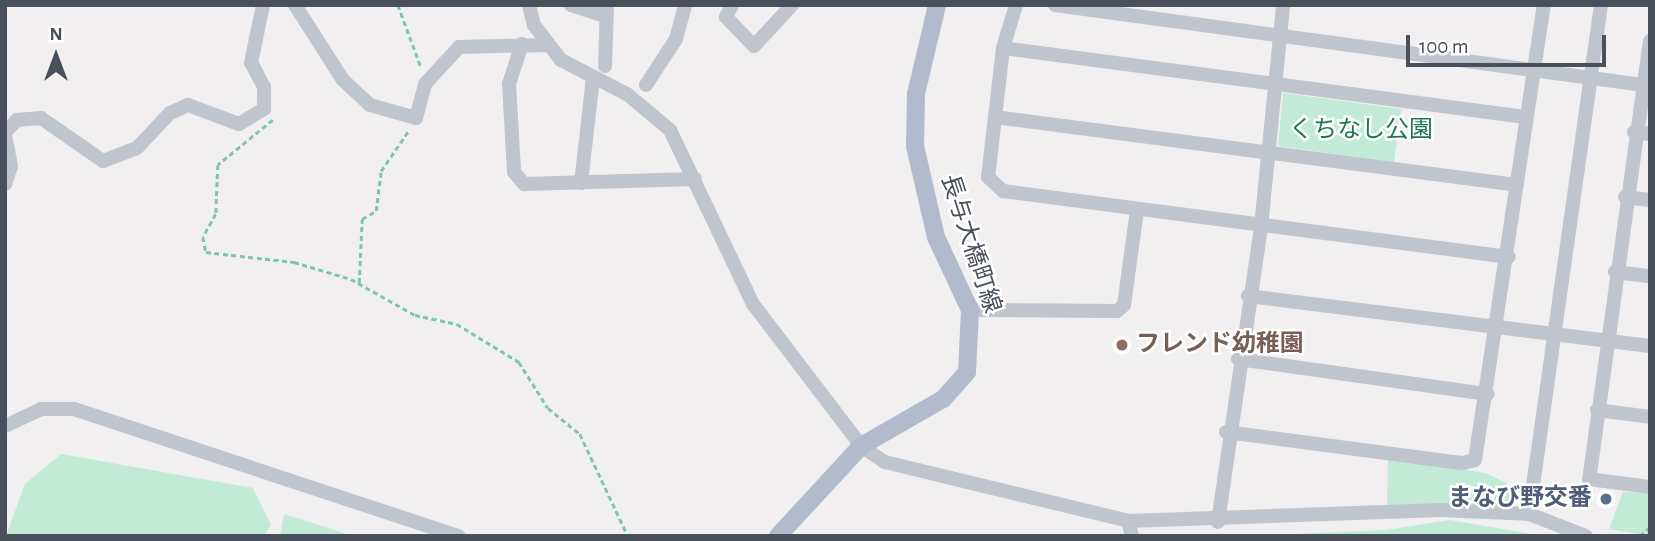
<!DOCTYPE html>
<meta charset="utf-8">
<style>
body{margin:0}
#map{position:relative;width:1655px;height:541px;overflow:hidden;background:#f1efef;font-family:"Alegreya Sans","Noto Sans JP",sans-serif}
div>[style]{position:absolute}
.green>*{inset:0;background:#c2ebd7}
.path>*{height:2.5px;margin-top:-1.25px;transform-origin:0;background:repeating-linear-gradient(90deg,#7dc6ac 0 5px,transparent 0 8.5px)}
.minor>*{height:14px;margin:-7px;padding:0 7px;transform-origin:7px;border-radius:7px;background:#bfc4cd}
.major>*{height:18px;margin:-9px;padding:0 9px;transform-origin:9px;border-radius:9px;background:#b1bbcb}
.dots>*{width:19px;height:19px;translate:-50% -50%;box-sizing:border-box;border:4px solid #fff;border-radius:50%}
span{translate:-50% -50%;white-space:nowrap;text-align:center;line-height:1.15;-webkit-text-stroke:5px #fff;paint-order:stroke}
.park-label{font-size:24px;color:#1f7656}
.street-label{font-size:24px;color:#49505b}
.education-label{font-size:24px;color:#785e54;font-weight:700}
.left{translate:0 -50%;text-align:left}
.service-label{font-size:24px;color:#4e5e75;font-weight:700}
.right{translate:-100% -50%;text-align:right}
.frame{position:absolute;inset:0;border:7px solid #49505b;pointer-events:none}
.north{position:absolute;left:21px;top:21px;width:70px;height:70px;-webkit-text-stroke:5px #fff;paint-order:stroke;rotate:0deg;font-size:19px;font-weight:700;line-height:28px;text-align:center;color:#49505b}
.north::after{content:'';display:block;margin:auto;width:24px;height:32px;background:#49505b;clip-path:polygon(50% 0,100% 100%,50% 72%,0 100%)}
.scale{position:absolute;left:1406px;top:35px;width:200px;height:32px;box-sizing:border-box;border:4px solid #49505b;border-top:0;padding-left:9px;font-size:21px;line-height:24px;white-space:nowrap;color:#49505b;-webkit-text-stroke:5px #fff;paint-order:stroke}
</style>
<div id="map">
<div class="green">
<div style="clip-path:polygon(1283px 93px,1401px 109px,1394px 162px,1278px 146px)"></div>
<div style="clip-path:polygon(61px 454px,253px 488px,271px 525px,264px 536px,6px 536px,25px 484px)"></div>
<div style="clip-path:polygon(1388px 457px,1485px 473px,1521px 490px,1507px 509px,1387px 508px)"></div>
<div style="clip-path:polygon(1623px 492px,1650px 493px,1650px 536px,1609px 529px)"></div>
<div style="clip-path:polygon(284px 514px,353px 536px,280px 536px)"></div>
<div style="clip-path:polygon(1450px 520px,1543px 536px,1250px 536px,1386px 530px)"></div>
</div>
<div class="path">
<div style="left:398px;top:5px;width:66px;rotate:69.6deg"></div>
<div style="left:273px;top:120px;width:71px;rotate:140.7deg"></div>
<div style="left:218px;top:165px;width:49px;rotate:92.3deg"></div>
<div style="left:216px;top:214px;width:26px;rotate:119deg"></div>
<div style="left:203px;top:237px;width:15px;rotate:79deg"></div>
<div style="left:206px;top:252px;width:89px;rotate:6.5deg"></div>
<div style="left:294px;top:262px;width:59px;rotate:16.6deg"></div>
<div style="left:351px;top:279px;width:73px;rotate:29.4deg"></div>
<div style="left:415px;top:315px;width:43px;rotate:12.1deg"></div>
<div style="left:457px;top:324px;width:73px;rotate:31.5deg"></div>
<div style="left:519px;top:362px;width:54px;rotate:57.8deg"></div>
<div style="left:548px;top:408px;width:41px;rotate:39.1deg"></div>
<div style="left:580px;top:434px;width:113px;rotate:64.8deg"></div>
<div style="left:359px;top:283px;width:64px;rotate:-87.3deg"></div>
<div style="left:362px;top:219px;width:16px;rotate:-30deg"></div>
<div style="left:376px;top:211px;width:40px;rotate:-82.9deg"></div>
<div style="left:381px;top:171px;width:50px;rotate:-55.7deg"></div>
<div style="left:1640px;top:536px;width:13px;rotate:-42deg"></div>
</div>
<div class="minor">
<div style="left:295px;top:5px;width:89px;rotate:57.4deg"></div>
<div style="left:343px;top:80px;width:37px;rotate:43deg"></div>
<div style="left:370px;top:105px;width:48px;rotate:15.8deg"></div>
<div style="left:416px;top:118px;width:35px;rotate:-75deg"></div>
<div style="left:425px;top:84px;width:50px;rotate:-47.4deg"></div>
<div style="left:459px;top:47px;width:87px;rotate:-1.3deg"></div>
<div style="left:529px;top:5px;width:21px;rotate:76deg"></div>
<div style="left:534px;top:25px;width:44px;rotate:52.4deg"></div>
<div style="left:561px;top:60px;width:74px;rotate:27.3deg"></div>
<div style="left:627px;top:94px;width:56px;rotate:39.9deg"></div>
<div style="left:670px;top:130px;width:193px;rotate:64.5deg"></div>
<div style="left:753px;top:304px;width:178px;rotate:52.7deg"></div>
<div style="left:861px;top:446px;width:29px;rotate:34deg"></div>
<div style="left:885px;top:462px;width:250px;rotate:13.6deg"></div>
<div style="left:1128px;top:521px;width:313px;rotate:-2deg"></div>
<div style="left:1441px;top:510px;width:88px;rotate:2.6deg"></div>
<div style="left:1529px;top:514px;width:61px;rotate:21.1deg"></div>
<div style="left:571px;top:5px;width:36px;rotate:18deg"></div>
<div style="left:732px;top:5px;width:13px;rotate:117deg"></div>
<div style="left:726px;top:17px;width:40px;rotate:46deg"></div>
<div style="left:754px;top:46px;width:56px;rotate:-47.2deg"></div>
<div style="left:1016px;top:5px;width:45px;rotate:106.8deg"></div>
<div style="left:1003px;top:48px;width:130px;rotate:96.6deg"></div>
<div style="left:988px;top:177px;width:21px;rotate:43deg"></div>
<div style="left:1003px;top:191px;width:510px;rotate:7.43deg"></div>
<div style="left:1055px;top:5px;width:600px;rotate:7.75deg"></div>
<div style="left:1650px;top:41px;width:442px;rotate:97.9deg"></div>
<div style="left:1589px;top:479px;width:62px;rotate:7.5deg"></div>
<div style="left:522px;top:44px;width:42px;rotate:108deg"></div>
<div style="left:509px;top:84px;width:88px;rotate:86.7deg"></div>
<div style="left:514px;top:172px;width:16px;rotate:50deg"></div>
<div style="left:524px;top:184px;width:171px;rotate:-1.7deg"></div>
<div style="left:1003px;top:48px;width:527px;rotate:7.53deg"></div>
<div style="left:605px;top:66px;width:61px;rotate:-88.1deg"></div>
<div style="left:646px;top:85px;width:55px;rotate:-56.9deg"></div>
<div style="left:676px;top:39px;width:35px;rotate:-75deg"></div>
<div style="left:995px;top:117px;width:526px;rotate:7.42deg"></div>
<div style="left:5px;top:132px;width:17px;rotate:-45deg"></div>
<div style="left:17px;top:120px;width:24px;rotate:-5deg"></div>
<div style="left:41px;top:118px;width:75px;rotate:34.7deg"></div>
<div style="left:103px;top:161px;width:36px;rotate:-21deg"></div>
<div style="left:137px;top:148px;width:48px;rotate:-46.7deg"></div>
<div style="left:170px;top:113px;width:20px;rotate:-24deg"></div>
<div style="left:188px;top:105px;width:54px;rotate:20.4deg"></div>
<div style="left:239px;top:124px;width:29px;rotate:-31deg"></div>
<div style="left:264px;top:109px;width:22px;rotate:-90deg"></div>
<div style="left:264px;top:87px;width:27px;rotate:-118deg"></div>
<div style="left:251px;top:63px;width:59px;rotate:-78.3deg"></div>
<div style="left:1634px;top:132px;width:16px;rotate:7deg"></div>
<div style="left:5px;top:135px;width:32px;rotate:79deg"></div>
<div style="left:11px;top:166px;width:19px;rotate:108deg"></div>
<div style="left:581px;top:183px;width:107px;rotate:-83.5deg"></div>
<div style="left:1625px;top:197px;width:25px;rotate:7deg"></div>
<div style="left:1615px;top:272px;width:35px;rotate:7deg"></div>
<div style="left:1248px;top:296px;width:405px;rotate:7.1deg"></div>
<div style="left:970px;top:310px;width:147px;rotate:0.4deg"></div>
<div style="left:1117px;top:311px;width:9px;rotate:-41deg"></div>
<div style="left:1124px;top:305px;width:96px;rotate:-82.2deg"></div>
<div style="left:1238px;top:359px;width:252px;rotate:8deg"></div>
<div style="left:1597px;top:410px;width:53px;rotate:7.5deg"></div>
<div style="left:5px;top:426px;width:40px;rotate:-25deg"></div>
<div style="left:41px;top:409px;width:33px"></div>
<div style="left:74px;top:409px;width:405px;rotate:18.3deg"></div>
<div style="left:1226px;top:432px;width:239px;rotate:7.5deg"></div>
<div style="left:1463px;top:463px;width:12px;rotate:-14deg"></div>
<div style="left:1475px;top:460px;width:460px;rotate:-81.4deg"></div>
<div style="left:1529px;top:514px;width:514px;rotate:-81.95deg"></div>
<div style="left:1128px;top:521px;width:16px;rotate:75deg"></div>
<div style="left:1218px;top:522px;width:298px;rotate:-81.7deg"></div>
<div style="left:1261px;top:227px;width:223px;rotate:-84.3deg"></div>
</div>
<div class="major">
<div style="left:778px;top:536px;width:122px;rotate:-47.3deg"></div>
<div style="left:861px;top:446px;width:95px;rotate:-29.8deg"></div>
<div style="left:943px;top:399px;width:36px;rotate:-48deg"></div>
<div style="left:967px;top:372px;width:62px;rotate:-87.2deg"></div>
<div style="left:970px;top:310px;width:81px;rotate:-115deg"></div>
<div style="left:936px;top:237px;width:93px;rotate:-103deg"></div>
<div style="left:915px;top:146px;width:52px;rotate:-88.9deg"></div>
<div style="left:916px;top:94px;width:91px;rotate:-76.7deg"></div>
</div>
<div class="dots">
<div style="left:1122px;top:345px;background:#8d6e63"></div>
<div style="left:1606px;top:499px;background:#5c6f8a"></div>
</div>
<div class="park-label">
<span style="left:1361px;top:131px">くちなし公園</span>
</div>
<div class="street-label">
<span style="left:970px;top:244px;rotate:72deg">長与大橋町線</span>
</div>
<div class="education-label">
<span class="left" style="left:1136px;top:345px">フレンド幼稚園</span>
</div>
<div class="service-label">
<span class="right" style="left:1592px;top:499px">まなび野交番</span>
</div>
<div class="frame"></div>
<div class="north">N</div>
<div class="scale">100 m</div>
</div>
